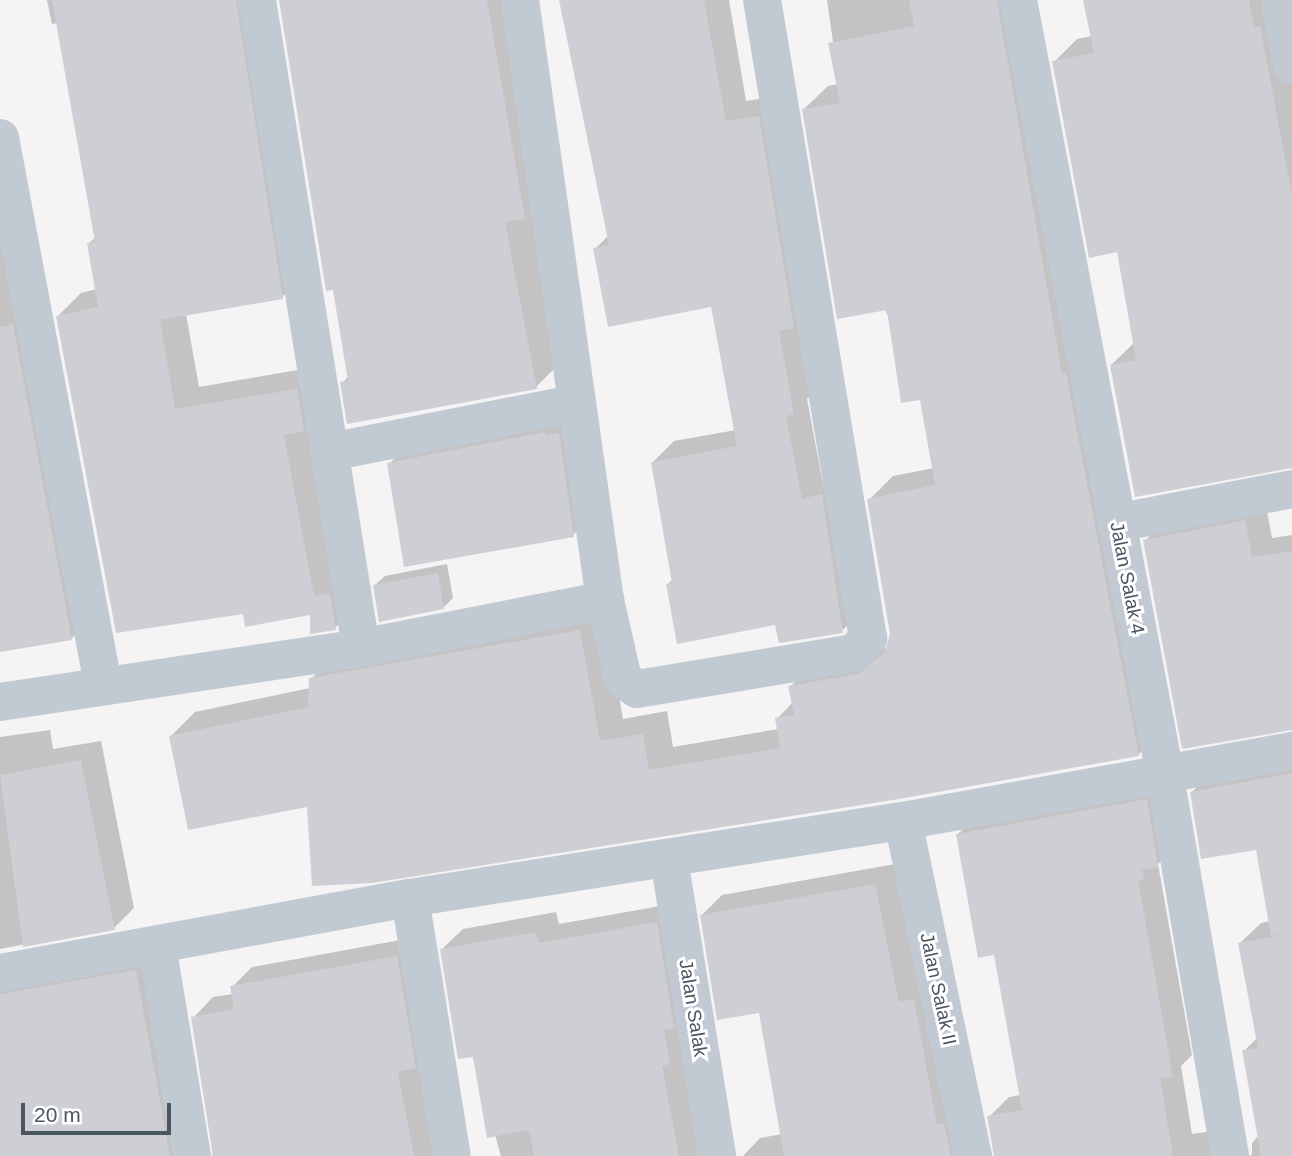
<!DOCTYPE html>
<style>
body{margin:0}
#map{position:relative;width:1292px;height:1156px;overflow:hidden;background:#f5f3f3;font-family:Helvetica,sans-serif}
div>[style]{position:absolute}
.shadow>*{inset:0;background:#0003}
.building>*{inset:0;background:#cdcfd5}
.minor>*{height:38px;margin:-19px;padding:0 19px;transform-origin:19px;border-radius:19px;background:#c1cad2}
span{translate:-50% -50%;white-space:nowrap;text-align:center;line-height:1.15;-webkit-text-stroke:6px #fff;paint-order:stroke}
.street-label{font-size:19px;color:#4a5661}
.scale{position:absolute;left:21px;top:1103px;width:150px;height:32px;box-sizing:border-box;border:4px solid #4a5661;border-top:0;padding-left:9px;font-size:21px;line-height:24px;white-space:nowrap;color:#4a5661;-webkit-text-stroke:5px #fff;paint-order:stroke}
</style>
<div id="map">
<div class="shadow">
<div style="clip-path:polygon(47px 0,262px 0,306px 273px,282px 297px,186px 314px,199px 387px,321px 366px,359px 604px,335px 628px,312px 613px,244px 612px,58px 316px,81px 293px,97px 289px,89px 243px,96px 237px,58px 23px,52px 24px)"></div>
<div style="clip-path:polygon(281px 0,515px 0,560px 363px,536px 387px,342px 383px,349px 376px)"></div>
<div style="clip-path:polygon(561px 0,729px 0,746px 101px,780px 96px,814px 392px,807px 399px,822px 479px,865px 608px,844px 629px,781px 641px,777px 622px,668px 584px,673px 579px,653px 462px,674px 441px,736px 430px,713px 305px,595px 249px,609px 235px)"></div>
<div style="clip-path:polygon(827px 0,1024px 0,1162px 731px,1138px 755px,309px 804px,171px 736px,195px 712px,310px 688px,311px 679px,334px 655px,604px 607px,623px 719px,667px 711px,673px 747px,778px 729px,777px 719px,793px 702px,790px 687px,814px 663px,887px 648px,891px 635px,869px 500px,893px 476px,934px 468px,921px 398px,804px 109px,828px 86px,839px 84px)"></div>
<div style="clip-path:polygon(1085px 0,1276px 0,1292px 50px,1292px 468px,1111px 365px,1134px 343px,1118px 250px,1054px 62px,1077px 39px,1092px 36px)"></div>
<div style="clip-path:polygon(0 130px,95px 615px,72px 638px,0 650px)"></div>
<div style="clip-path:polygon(571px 407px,599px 509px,573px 535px,389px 464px,415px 438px)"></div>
<div style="clip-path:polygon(1265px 501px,1272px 538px,1292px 535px,1292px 729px,1145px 541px,1165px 520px)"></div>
<div style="clip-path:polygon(447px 564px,453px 598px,443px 608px,375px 585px,385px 576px)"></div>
<div style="clip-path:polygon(50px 730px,53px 749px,101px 741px,134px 908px,114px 928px,0 949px,0 737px)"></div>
<div style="clip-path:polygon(1292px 757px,1292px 1156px,1247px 1156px,1252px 1155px,1252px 1143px,1259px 1135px,1244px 1051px,1258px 1037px,1240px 943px,1261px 923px,1270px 921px,1257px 847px,1192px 792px,1212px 772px)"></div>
<div style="clip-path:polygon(1167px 780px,1178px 845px,1158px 864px,1192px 1055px,1181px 1066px,1192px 1134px,1227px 1129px,1242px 1156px,995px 1156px,989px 1117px,1009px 1097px,1021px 1095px,996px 953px,958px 834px,978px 814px)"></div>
<div style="clip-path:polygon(895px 864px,976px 1150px,993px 1156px,743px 1156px,760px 1138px,782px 1134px,761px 1011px,702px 915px,722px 895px)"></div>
<div style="clip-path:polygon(677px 903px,729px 1156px,501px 1156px,442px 949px,463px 929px,556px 912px,559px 924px)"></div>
<div style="clip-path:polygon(417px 937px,438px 1156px,208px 1156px,215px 1155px,193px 1018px,213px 997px,233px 994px,232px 987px,252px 967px)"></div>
<div style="clip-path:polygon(156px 951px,204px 1156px,0 1156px,0 960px)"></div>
</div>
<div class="building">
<div style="clip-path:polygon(52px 0,236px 0,283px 299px,160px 320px,175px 409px,297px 389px,304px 431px,284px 435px,314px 596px,330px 593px,336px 630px,310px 634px,310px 615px,245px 627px,243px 614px,116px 633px,56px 316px,98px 307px,87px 243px,95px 242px)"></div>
<div style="clip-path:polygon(279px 0,487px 0,525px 219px,505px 222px,537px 389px,347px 424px,340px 382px,348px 381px,333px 290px,326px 291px)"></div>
<div style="clip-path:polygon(559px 0,704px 0,726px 121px,759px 116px,794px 328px,779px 331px,794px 414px,786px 416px,802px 499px,822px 494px,843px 633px,779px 643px,775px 625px,677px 644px,666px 584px,672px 583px,651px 462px,737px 446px,711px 307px,608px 327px,593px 248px,609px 245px)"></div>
<div style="clip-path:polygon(909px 0,997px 0,1062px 374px,1066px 373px,1139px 756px,899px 799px,372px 883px,312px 886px,307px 807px,188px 830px,169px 736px,308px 707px,309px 678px,580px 630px,600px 741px,643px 734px,649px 770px,780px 748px,775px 718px,794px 715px,788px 686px,858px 674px,884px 653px,890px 634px,867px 499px,935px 485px,920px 400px,901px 403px,887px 310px,837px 319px,802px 109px,840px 103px,828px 43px,914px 26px)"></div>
<div style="clip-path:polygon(1083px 0,1249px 0,1254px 27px,1260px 26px,1292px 195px,1292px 468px,1135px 497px,1110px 365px,1136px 360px,1117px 252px,1089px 258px,1052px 61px,1094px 53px)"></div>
<div style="clip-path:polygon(13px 324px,72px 640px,0 652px,0 327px)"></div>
<div style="clip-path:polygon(545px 432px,546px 435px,559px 433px,574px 537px,404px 567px,387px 463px)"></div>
<div style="clip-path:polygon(1245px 520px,1252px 557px,1292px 551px,1292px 730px,1182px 749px,1143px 540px)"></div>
<div style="clip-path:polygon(438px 573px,444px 609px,379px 622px,373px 585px)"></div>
<div style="clip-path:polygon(81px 760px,115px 930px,23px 947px,0 775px)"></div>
<div style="clip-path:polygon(1292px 773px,1292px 1156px,1261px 1156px,1242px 1050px,1258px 1048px,1238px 943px,1288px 934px,1271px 936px,1256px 850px,1201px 859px,1190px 792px)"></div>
<div style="clip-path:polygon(1147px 799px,1158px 867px,1142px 870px,1144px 879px,1138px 880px,1173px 1077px,1160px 1078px,1173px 1156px,994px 1156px,987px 1116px,1022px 1110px,994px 955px,978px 958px,956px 834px)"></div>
<div style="clip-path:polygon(875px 884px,899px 1002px,914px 999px,937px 1125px,944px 1124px,951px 1156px,784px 1156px,759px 1013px,717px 1020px,700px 915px)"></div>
<div style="clip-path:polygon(657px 922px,674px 1028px,664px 1030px,670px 1064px,662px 1066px,679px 1156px,534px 1156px,529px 1130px,487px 1138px,473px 1057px,458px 1059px,440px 949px,536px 932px,539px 943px)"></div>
<div style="clip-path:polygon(397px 956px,416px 1068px,398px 1072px,414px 1156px,213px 1156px,191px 1017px,234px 1009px,230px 986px)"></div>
<div style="clip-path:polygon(136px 970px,170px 1156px,0 1156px,0 994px)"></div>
</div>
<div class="minor">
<div style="left:257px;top:0;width:656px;rotate:80.88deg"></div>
<div style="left:520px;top:0;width:606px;rotate:81.94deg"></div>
<div style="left:605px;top:600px;width:81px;rotate:77.2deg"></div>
<div style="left:623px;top:679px;width:17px;rotate:36deg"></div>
<div style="left:637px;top:689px;width:220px;rotate:-9.4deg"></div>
<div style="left:854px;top:653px;width:21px;rotate:-47deg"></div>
<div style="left:868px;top:638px;width:647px;rotate:-99.43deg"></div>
<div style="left:1018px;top:0;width:778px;rotate:79.25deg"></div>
<div style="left:1163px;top:764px;width:398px;rotate:80.3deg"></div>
<div style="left:1280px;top:0;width:67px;rotate:79.7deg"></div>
<div style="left:0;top:138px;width:556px;rotate:79.32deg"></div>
<div style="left:330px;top:452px;width:252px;rotate:-11.2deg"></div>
<div style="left:1116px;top:523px;width:179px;rotate:-10.9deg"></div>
<div style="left:0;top:702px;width:365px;rotate:-8.5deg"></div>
<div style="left:361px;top:648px;width:249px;rotate:-11.1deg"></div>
<div style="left:903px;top:821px;width:342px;rotate:78.2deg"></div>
<div style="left:669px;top:859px;width:301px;rotate:80.8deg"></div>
<div style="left:410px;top:898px;width:261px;rotate:80.8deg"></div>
<div style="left:157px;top:945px;width:214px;rotate:80.6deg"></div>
<div style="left:0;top:973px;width:417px;rotate:-10.4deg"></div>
<div style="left:410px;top:898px;width:499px;rotate:-8.9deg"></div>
<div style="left:903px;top:821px;width:395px;rotate:-10.2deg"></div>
</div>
<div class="street-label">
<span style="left:1127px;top:578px;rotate:79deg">Jalan Salak 4</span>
<span style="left:938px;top:989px;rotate:78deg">Jalan Salak II</span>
<span style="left:693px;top:1008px;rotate:81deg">Jalan Salak</span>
</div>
<div class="scale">20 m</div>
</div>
